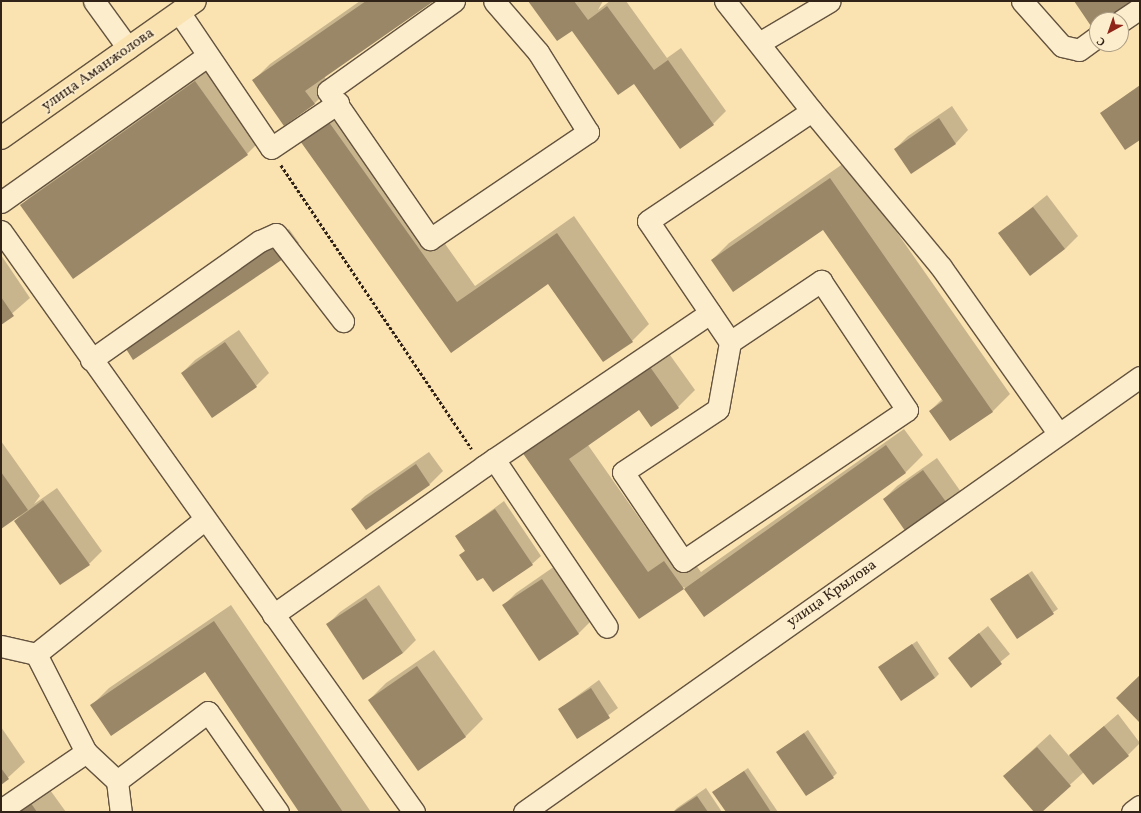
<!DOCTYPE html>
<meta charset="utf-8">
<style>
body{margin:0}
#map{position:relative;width:1141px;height:813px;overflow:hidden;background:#fae3b1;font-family:Vollkorn,serif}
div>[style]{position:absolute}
.shadow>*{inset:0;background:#0003}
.building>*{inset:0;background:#9a8768}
.path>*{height:2.5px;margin-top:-1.25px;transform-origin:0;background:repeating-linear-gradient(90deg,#322319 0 3px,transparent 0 5px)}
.roads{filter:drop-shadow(1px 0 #64533f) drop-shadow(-1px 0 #64533f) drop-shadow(0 1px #64533f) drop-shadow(0 -1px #64533f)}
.minor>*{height:21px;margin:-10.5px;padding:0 10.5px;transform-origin:10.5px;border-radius:10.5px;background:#fcedcc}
.major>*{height:22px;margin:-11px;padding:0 11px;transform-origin:11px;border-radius:11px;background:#fae3b1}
span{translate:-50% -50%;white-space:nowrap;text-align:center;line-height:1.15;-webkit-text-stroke:3px #fcedcc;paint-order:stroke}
.street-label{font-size:15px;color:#322319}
.frame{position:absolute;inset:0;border:2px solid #322319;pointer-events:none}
.north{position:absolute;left:1089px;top:12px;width:40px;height:40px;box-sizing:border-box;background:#fcedcc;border:1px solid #ab9c84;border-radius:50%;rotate:220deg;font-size:11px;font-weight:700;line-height:16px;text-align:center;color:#322319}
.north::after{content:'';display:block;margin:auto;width:14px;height:18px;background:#8f2418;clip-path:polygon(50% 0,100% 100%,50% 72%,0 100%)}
</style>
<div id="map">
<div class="shadow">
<div style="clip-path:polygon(360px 1px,432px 1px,324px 76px,331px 87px,314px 104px,253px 81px,270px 64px)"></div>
<div style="clip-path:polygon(530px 1px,603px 1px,598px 10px,610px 1px,626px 1px,667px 58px,681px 48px,726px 111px,713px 124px)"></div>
<div style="clip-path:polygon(219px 58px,271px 130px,247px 154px,22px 205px,46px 181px)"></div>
<div style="clip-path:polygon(1140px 85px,1140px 139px,1125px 149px,1101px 113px)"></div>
<div style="clip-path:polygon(344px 102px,475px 286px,574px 216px,649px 324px,632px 341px,604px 361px,548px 282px,451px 351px,299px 138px)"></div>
<div style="clip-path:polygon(952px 106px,968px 130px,956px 143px,895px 149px,908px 136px)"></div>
<div style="clip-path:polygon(847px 161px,1010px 394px,993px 411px,951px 440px,930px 411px,942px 399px,823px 228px,712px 260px,729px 243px)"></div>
<div style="clip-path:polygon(1047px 195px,1078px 236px,1065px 249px,999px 234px)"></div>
<div style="clip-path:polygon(289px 229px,299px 243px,286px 256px,137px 331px)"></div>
<div style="clip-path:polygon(1px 255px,30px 298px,1px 323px)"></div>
<div style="clip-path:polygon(239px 330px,269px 373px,256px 386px,213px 417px,182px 373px,195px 360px)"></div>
<div style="clip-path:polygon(665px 348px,695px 390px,678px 407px,639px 409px,588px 445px,666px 556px,681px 545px,701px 572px,904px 429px,923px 455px,906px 472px,704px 615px,684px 587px,639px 618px,540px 435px)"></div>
<div style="clip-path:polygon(1px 441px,40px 496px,34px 504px,57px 488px,102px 551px,89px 564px,15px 521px,22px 513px,1px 528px)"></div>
<div style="clip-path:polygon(429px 452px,443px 471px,430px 484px,366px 528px,352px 509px,365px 496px)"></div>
<div style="clip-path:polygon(937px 458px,961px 492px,948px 505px,884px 499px,897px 486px)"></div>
<div style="clip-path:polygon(504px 501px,541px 556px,532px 564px,461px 555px,466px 550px,457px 536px)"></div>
<div style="clip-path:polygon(555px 566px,591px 621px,578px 634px,503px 606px,516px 593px)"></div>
<div style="clip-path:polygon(1032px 571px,1058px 609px,1017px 637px,991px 599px)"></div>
<div style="clip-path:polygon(379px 585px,416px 640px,403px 653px,327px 625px,340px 612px)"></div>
<div style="clip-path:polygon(231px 605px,371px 812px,301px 812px,205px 671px,92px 705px,109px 688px)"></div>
<div style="clip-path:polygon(988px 626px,1010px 654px,971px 686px,949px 658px)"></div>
<div style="clip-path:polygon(917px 641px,939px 674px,935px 678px,879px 667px)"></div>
<div style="clip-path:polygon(434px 650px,483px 719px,466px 736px,418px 770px,369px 700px,386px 683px)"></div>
<div style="clip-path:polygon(599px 680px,618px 708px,578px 738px,559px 709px)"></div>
<div style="clip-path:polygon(1118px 714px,1140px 743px,1128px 755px,1084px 772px,1040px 812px,1036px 812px,1004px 776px,1050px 734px,1069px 756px)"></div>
<div style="clip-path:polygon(1px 727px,25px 762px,1px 784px)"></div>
<div style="clip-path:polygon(808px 730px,837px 773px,833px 777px,777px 752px)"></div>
<div style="clip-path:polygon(748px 768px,778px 812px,727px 812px,714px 792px)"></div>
<div style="clip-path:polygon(45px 783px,66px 812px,4px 812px)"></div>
<div style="clip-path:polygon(706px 788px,722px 812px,673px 812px,677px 808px)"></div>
</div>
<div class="building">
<div style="clip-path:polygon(366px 1px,434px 1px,305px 91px,315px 104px,284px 126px,252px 80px)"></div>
<div style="clip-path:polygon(528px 1px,574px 1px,588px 20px,607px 6px,654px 70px,668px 60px,714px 125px,680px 149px,634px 84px,618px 95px,572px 31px,557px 41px)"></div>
<div style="clip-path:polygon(1074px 1px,1131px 1px,1134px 6px,1114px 20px,1097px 20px,1095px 32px)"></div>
<div style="clip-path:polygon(195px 81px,248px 155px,73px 279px,20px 205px)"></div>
<div style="clip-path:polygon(1139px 86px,1140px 140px,1125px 150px,1100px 113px)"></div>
<div style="clip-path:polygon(326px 118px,457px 302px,557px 233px,633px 342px,603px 362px,548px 284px,451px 353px,298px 138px)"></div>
<div style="clip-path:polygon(939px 118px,956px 144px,911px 174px,894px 149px)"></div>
<div style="clip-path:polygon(830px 178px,993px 412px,950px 441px,929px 411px,943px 401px,823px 230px,733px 292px,711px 260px)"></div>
<div style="clip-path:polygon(1033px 207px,1065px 249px,1030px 276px,998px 233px)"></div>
<div style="clip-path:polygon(276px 241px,286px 257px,133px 360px,123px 344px)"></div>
<div style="clip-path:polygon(1px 297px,14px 316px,1px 325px)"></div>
<div style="clip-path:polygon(225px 342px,257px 387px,212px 418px,181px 373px)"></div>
<div style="clip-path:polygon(648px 364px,679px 408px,651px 427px,639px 410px,569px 459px,648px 572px,664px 561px,684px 589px,886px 445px,906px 473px,704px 617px,684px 589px,639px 619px,522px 452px)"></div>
<div style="clip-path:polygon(416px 464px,430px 485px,366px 530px,351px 509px)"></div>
<div style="clip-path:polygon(923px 470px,949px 506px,908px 535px,883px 499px)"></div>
<div style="clip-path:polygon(1px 472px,28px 510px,1px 529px)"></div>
<div style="clip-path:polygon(43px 500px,90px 565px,60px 585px,14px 521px)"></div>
<div style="clip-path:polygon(495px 509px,533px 565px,493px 592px,483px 578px,477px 581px,459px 555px,465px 551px,455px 536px)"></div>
<div style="clip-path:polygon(1028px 574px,1054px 614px,1017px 639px,990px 599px)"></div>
<div style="clip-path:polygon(542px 579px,579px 634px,539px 661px,502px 605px)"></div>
<div style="clip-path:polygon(366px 598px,403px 653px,363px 680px,326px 624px)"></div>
<div style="clip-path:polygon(214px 621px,343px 812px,299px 812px,205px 672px,111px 736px,90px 705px)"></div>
<div style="clip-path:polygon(979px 633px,1002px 664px,971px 688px,948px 658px)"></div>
<div style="clip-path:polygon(912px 644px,935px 678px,901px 701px,878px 667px)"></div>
<div style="clip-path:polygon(417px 666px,466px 737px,418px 771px,368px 700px)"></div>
<div style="clip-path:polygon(1140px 675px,1140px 723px,1116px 698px)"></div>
<div style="clip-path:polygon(591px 688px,610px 718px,577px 739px,558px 709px)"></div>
<div style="clip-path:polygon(1104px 726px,1129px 756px,1093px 785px,1069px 755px)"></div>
<div style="clip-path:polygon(804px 733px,834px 778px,806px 796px,776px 752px)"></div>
<div style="clip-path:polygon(1037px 747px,1071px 786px,1042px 812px,1034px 812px,1003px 776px)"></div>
<div style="clip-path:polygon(1px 768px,9px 779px,1px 785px)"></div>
<div style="clip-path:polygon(744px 771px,771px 812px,726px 812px,712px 792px)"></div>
<div style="clip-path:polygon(697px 796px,708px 812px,673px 812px)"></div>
<div style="clip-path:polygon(28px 799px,37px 812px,10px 812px)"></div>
</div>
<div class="path">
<div style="left:281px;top:165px;width:342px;rotate:56.1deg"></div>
</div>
<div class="roads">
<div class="minor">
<div style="left:94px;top:1px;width:58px;rotate:54.1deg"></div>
<div style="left:454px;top:1px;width:155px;rotate:144.5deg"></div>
<div style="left:328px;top:91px;width:180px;rotate:55.4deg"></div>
<div style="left:430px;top:239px;width:191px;rotate:-34.1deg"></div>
<div style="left:588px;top:132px;width:94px;rotate:-122deg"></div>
<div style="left:538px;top:52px;width:67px;rotate:-130.8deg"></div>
<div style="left:725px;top:1px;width:140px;rotate:51.7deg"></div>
<div style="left:812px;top:111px;width:202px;rotate:50.4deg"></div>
<div style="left:941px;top:267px;width:204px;rotate:54.8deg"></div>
<div style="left:1022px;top:1px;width:60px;rotate:48.4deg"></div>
<div style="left:1062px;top:46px;width:17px;rotate:13deg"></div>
<div style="left:1079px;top:50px;width:22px;rotate:-36deg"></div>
<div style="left:179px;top:12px;width:164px;rotate:55.9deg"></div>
<div style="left:271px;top:148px;width:81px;rotate:-33.9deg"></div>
<div style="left:1121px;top:21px;width:23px;rotate:-34deg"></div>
<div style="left:759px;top:43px;width:82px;rotate:-30.6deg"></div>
<div style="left:1px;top:202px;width:252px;rotate:-35.3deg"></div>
<div style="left:1px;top:231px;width:713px;rotate:54.59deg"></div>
<div style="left:730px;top:342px;width:110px;rotate:-33.8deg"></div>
<div style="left:821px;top:281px;width:155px;rotate:56.3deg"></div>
<div style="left:907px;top:410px;width:270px;rotate:146deg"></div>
<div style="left:683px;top:561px;width:107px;rotate:-124deg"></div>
<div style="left:623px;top:472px;width:114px;rotate:-33.6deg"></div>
<div style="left:718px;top:409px;width:68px;rotate:-79.8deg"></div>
<div style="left:730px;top:342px;width:146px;rotate:-124.1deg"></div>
<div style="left:648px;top:221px;width:197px;rotate:-33.9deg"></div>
<div style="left:91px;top:360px;width:207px;rotate:-35.2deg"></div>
<div style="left:260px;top:241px;width:17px;rotate:-24deg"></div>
<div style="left:276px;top:234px;width:110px;rotate:52.4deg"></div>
<div style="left:494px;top:459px;width:202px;rotate:56.1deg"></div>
<div style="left:273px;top:615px;width:258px;rotate:-35.2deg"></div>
<div style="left:484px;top:466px;width:273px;rotate:-34.1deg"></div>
<div style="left:1px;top:646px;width:36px;rotate:13deg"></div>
<div style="left:36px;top:654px;width:110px;rotate:63deg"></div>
<div style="left:86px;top:752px;width:42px;rotate:43.1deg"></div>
<div style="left:117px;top:781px;width:114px;rotate:-37.2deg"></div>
<div style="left:208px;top:712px;width:122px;rotate:55deg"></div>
<div style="left:36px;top:654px;width:215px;rotate:-38.6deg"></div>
<div style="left:117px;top:781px;width:31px;rotate:83deg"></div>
<div style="left:1px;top:810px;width:103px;rotate:-34.3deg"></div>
<div style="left:524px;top:812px;width:754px;rotate:-35.23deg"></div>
<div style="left:1132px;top:812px;width:10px;rotate:-37deg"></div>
</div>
<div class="major">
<div style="left:1px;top:138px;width:237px;rotate:-35.2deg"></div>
</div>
</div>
<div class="street-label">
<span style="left:98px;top:70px;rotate:-35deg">улица Аманжолова</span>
<span style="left:832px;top:594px;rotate:-35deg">улица Крылова</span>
</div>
<div class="frame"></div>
<div class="north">С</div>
</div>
